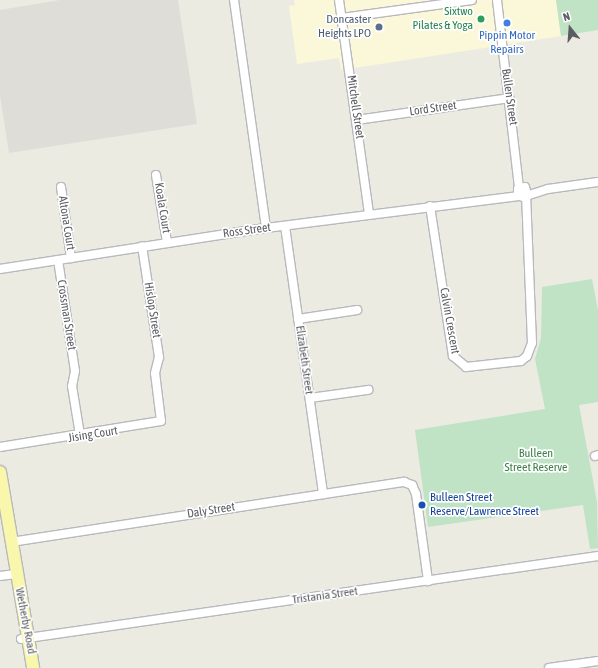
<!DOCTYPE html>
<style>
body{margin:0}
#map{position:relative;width:598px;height:668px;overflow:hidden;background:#ecebe2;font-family:"Asap Condensed",sans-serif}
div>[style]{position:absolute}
.commercial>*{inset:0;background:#fbf8d9}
.industrial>*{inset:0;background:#deddd7}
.green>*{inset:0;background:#c0e2c5}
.roads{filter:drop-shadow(1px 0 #b8b9be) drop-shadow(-1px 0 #b8b9be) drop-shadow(0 1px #b8b9be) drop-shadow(0 -1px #b8b9be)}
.minor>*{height:8px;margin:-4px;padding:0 4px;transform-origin:4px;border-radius:4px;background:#fff}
.primary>*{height:12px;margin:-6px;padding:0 6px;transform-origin:6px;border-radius:6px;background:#f8f7ab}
.dots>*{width:11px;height:11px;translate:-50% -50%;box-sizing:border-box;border:2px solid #fff;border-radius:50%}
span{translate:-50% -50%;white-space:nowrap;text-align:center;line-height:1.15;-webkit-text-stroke:3.5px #fff;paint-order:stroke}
.leisure-label{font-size:12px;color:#27864d}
.right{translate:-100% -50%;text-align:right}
.service-label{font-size:12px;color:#4e5e75}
.shop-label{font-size:12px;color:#366cbe}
.street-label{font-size:12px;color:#5b5d62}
.park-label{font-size:12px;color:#3b8049}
.transit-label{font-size:12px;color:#164399}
.left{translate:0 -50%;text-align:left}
.north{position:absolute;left:550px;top:8px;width:40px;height:40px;-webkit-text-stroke:3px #fff;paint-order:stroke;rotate:343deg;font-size:11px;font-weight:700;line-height:16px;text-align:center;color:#5b5d62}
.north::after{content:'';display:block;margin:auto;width:14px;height:18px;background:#5b5d62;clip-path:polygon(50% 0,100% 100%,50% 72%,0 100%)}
</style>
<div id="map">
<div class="commercial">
<div style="clip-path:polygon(294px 0,556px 0,561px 36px,341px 70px,339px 58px,297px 64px,289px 6px,295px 5px)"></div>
</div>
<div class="industrial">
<div style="clip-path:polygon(60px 0,178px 0,197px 124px,9px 153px,0 96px,0 10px)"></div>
</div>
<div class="green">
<div style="clip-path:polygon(556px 0,598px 0,598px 30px,561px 36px)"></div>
<div style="clip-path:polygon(592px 279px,598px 310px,598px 402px,579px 405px,597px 502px,598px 548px,590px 549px,583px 505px,428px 527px,415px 430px,545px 409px,535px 359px,541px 338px,542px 287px)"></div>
</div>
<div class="roads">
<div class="minor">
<div style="left:234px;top:0;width:230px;rotate:82deg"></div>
<div style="left:339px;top:0;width:216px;rotate:82deg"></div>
<div style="left:497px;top:0;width:189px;rotate:83.3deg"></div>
<div style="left:342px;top:18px;width:131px;rotate:-7.9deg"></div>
<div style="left:357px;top:120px;width:154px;rotate:-8.2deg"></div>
<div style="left:156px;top:175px;width:68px;rotate:80.7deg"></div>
<div style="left:61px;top:187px;width:72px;rotate:82deg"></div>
<div style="left:527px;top:195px;width:8px;rotate:-104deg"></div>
<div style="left:525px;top:187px;width:7px;rotate:164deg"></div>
<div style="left:518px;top:189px;width:6px;rotate:90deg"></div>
<div style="left:518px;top:195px;width:5px;rotate:22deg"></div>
<div style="left:523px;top:197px;width:26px;rotate:-18deg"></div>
<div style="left:548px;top:189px;width:50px;rotate:-8deg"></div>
<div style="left:430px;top:206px;width:152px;rotate:81.3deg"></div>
<div style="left:453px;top:356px;width:17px;rotate:40deg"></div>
<div style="left:466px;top:367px;width:55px;rotate:-6.2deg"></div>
<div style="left:521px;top:361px;width:8px;rotate:-40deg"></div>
<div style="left:527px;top:356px;width:14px;rotate:-69deg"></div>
<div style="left:532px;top:343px;width:147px;rotate:-92.3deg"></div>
<div style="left:285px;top:226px;width:271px;rotate:81.9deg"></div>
<div style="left:58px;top:260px;width:112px;rotate:81.3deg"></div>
<div style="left:75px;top:371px;width:15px;rotate:101deg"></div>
<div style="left:72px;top:386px;width:50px;rotate:80.7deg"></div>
<div style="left:0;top:269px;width:269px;rotate:-8.8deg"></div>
<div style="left:266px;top:228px;width:255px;rotate:-7.2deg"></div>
<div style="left:298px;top:319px;width:60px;rotate:-8.7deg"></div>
<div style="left:310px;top:398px;width:59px;rotate:-7.9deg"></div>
<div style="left:0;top:447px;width:163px;rotate:-9.2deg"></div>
<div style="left:161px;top:421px;width:48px;rotate:-97.1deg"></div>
<div style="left:155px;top:373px;width:16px;rotate:-76deg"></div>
<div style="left:159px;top:357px;width:112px;rotate:-98.7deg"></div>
<div style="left:595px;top:456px;width:3px;rotate:-18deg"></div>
<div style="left:11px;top:542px;width:398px;rotate:-8.7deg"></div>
<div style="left:404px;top:482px;width:9px;rotate:21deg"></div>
<div style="left:412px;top:485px;width:10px;rotate:66deg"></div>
<div style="left:416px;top:494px;width:88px;rotate:82.1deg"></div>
<div style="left:0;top:576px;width:16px;rotate:-7deg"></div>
<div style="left:21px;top:639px;width:583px;rotate:-8.19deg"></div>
<div style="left:549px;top:668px;width:49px;rotate:-8.1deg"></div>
</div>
<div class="primary">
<div style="left:0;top:472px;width:199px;rotate:80.4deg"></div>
</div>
</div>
<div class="dots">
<div style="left:481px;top:19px;background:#2e9e5b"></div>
<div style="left:507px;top:23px;background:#3f7fe0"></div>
<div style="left:379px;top:27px;background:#5c6f8a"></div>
<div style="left:422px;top:505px;background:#1a4fb4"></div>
</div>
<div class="leisure-label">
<span class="right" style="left:473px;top:19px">Sixtwo<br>Pilates &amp; Yoga</span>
</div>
<div class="service-label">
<span class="right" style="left:371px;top:27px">Doncaster<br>Heights LPO</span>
</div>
<div class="shop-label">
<span style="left:507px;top:43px">Pippin Motor<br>Repairs</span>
</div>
<div class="street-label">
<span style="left:509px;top:97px;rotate:82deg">Bullen Street</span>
<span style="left:355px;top:107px;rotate:82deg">Mitchell Street</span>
<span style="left:433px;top:109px;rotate:-8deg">Lord Street</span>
<span style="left:162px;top:208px;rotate:81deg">Koala Court</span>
<span style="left:66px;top:223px;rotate:81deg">Altona Court</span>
<span style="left:247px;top:231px;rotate:-8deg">Ross Street</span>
<span style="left:152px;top:310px;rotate:81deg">Hislop Street</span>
<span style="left:66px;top:315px;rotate:81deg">Crossman Street</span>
<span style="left:449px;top:321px;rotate:80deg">Calvin Crescent</span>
<span style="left:304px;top:360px;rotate:82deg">Elizabeth Street</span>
<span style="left:93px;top:435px;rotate:-9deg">Jising Court</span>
<span style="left:211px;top:511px;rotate:-9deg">Daly Street</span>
<span style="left:325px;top:596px;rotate:-8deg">Tristania Street</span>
<span style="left:25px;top:621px;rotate:79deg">Wetherby Road</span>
</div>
<div class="park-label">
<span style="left:536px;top:461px">Bulleen<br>Street Reserve</span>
</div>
<div class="transit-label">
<span class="left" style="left:430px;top:505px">Bulleen Street<br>Reserve/Lawrence Street</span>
</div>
<div class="north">N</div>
</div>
